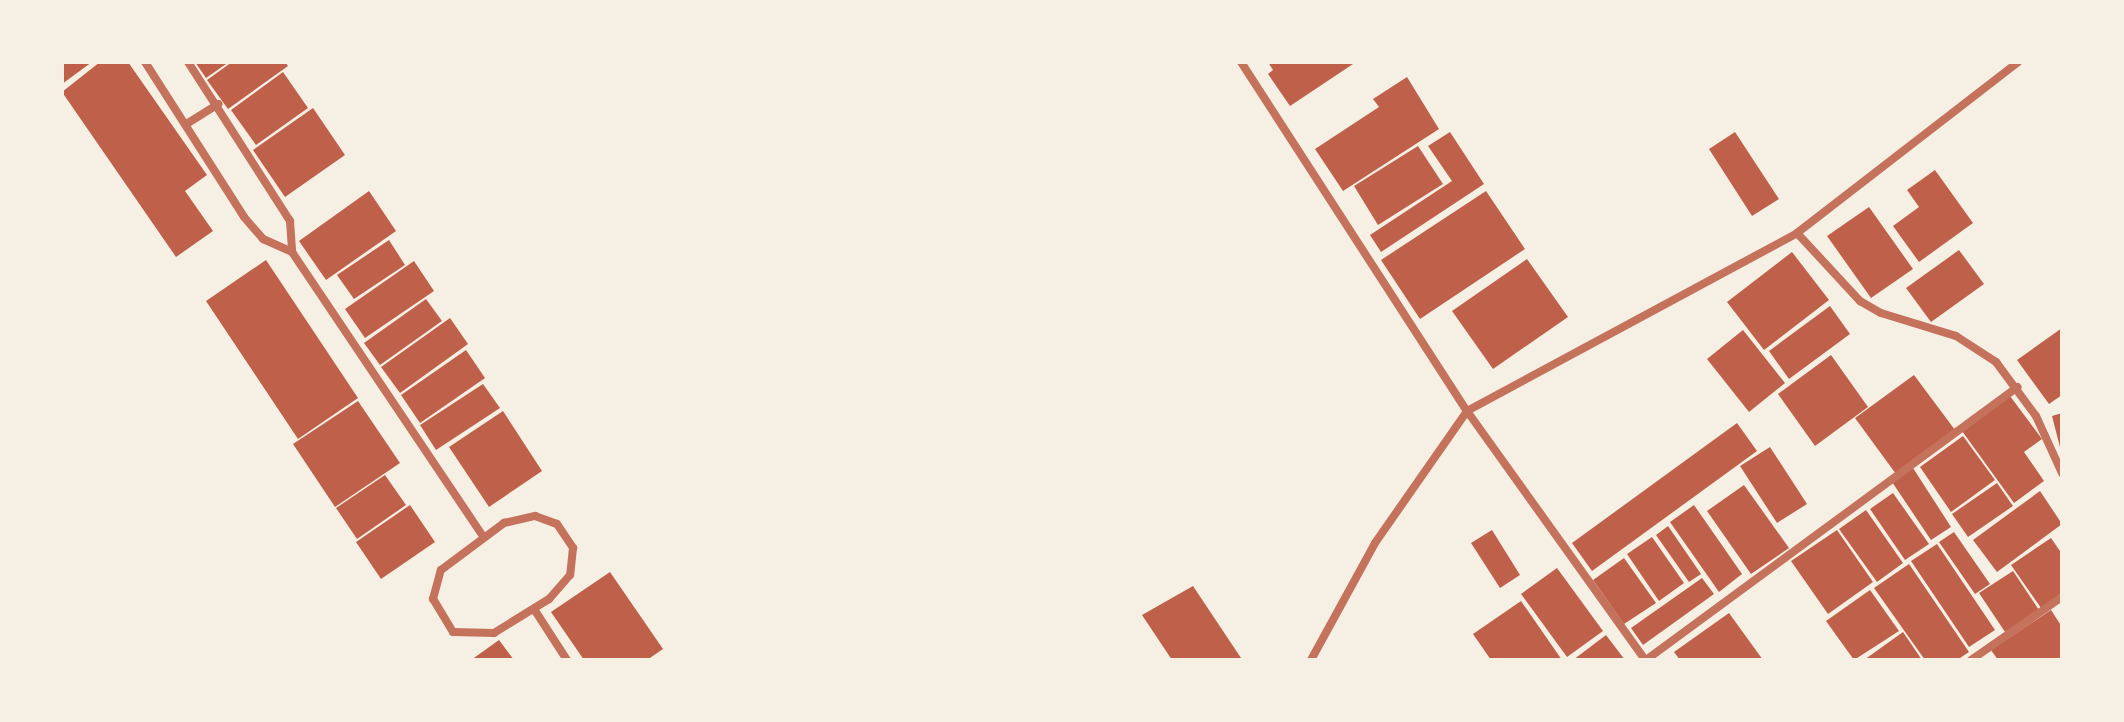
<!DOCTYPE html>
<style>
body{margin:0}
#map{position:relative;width:2124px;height:722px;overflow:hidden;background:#f6efe4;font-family:"Noto Sans",sans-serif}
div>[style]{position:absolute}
.building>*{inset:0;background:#bf614a}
.minor>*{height:8px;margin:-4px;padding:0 4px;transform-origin:4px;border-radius:4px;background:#c5725c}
span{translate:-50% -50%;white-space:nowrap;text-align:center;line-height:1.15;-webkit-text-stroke:8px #f6efe4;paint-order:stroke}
.frame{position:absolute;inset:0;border:64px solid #f6efe4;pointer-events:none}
</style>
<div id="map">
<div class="building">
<div style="clip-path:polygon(62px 62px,92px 62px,62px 84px)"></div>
<div style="clip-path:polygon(100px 62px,128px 62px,207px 175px,185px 191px,213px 231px,176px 257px,62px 92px)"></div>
<div style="clip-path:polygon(195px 62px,229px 62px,206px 78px)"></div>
<div style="clip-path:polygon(232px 62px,285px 62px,288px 66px,228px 109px,207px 80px)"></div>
<div style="clip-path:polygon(1268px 62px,1356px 62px,1290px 106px,1268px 74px,1273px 70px)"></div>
<div style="clip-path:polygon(283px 72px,308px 108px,256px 145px,231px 110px)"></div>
<div style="clip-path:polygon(1407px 77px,1439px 129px,1343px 191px,1315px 149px,1379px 107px,1373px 99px)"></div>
<div style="clip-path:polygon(313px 108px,345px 155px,285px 197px,253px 150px)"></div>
<div style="clip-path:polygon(1450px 132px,1484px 184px,1381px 252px,1370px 235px,1452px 181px,1428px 146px)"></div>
<div style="clip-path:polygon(1735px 132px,1779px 199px,1752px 216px,1709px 149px)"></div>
<div style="clip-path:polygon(1418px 146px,1443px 184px,1378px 225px,1354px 186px)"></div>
<div style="clip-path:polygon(1935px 170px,1973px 223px,1919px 262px,1893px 226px,1919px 207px,1907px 190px)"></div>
<div style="clip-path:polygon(369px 191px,396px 231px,326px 280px,299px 241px)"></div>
<div style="clip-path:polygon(1486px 191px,1525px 249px,1420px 319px,1381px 260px)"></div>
<div style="clip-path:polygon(1869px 207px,1913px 269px,1871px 298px,1827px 236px)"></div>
<div style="clip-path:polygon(389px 240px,405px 265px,354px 299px,337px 275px)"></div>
<div style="clip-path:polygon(1959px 250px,1984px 284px,1931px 322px,1906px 288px)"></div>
<div style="clip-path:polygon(1792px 252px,1829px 300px,1764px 350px,1727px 302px)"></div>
<div style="clip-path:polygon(1527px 259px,1568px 317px,1493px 369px,1452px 311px)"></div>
<div style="clip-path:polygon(266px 260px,358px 398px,298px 439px,206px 301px)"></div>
<div style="clip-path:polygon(414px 261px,434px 291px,365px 338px,345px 309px)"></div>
<div style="clip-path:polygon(426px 299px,442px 321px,380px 365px,364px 343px)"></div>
<div style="clip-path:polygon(1830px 306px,1850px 334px,1789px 379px,1769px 351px)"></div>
<div style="clip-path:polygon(450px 318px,468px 344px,400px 393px,381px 367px)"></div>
<div style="clip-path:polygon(2062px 328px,2062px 395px,2049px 404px,2017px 360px)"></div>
<div style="clip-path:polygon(1743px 330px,1785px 383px,1749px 412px,1707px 359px)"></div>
<div style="clip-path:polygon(466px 350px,485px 378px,420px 423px,401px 395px)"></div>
<div style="clip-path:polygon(1831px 355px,1868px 407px,1815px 446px,1778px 394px)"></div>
<div style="clip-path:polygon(1914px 375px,1955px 430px,1896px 474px,1855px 418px)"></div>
<div style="clip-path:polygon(483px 384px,500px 408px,436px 450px,420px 425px)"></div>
<div style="clip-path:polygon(2010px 396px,2042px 439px,2024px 452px,2044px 481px,2014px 503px,1962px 431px)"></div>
<div style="clip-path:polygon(358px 401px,400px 463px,335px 507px,293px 444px)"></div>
<div style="clip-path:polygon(503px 411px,542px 471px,489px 507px,449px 447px)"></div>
<div style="clip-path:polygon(2062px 413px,2062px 451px,2061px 451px,2052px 416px)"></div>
<div style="clip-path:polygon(1737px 423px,1757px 451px,1592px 571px,1572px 543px)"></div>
<div style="clip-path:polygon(1963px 436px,1995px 480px,1951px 512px,1920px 467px)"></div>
<div style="clip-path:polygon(1770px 447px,1807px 504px,1777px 523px,1740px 466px)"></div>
<div style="clip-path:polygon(1913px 468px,1951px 527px,1931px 540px,1892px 482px)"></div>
<div style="clip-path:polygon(385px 475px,406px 505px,357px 539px,336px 508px)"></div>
<div style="clip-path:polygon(1997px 483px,2013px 506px,1968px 537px,1952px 514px)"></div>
<div style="clip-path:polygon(1744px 485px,1789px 548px,1751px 574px,1707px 511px)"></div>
<div style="clip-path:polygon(2040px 491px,2062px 524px,1997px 572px,1973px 540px)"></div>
<div style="clip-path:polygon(1893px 493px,1929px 544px,1905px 560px,1870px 509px)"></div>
<div style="clip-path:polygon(410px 505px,435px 542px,381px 579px,356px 542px)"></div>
<div style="clip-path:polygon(1694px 505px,1742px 574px,1719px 592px,1670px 522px)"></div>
<div style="clip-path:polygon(1866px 510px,1903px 563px,1877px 582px,1839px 529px)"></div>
<div style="clip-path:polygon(1668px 526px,1701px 574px,1689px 582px,1656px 535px)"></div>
<div style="clip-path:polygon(1492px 530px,1520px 575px,1500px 588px,1471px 543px)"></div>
<div style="clip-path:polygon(1837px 530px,1873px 582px,1828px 614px,1791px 561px)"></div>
<div style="clip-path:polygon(1954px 532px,1990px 584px,1975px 594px,1939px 542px)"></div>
<div style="clip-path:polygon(1652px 537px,1684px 583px,1659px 601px,1627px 554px)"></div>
<div style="clip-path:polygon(2051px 538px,2062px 554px,2062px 593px,2041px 608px,2011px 565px)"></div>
<div style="clip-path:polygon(1937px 544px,1995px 630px,1969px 647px,1911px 561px)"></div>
<div style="clip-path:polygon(1624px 558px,1656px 603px,1624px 624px,1593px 580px)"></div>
<div style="clip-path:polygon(1909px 564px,1969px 652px,1957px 660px,1925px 660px,1874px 588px)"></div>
<div style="clip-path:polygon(1557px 568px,1603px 631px,1567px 657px,1521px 594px)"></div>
<div style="clip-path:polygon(2013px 571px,2039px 610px,2005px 632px,1979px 593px)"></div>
<div style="clip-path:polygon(610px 572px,663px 649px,647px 660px,584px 660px,551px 612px)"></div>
<div style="clip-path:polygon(1702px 578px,1714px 594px,1643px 645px,1631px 628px)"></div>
<div style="clip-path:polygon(1193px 586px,1241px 658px,1239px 660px,1172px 660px,1142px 615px)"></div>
<div style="clip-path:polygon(1870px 590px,1899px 631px,1854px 660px,1826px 621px)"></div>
<div style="clip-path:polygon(1521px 601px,1562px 660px,1491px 660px,1473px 634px)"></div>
<div style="clip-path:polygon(2051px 610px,2062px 627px,2062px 660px,1998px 660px,1991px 650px)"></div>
<div style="clip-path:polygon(1729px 613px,1763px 660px,1680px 660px,1674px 652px)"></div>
<div style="clip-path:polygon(1903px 632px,1922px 660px,1864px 660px)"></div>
<div style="clip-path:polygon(1606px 635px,1625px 660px,1573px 660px)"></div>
<div style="clip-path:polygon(499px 640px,514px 660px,471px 660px)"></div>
</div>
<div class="minor">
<div style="left:145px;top:62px;width:184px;rotate:57.4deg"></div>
<div style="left:244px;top:217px;width:29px;rotate:49deg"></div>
<div style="left:263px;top:239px;width:32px;rotate:24deg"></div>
<div style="left:188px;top:62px;width:189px;rotate:57.3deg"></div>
<div style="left:290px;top:221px;width:31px;rotate:86deg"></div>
<div style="left:292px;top:252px;width:342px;rotate:56.1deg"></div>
<div style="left:1241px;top:62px;width:416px;rotate:57.1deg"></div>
<div style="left:1467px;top:411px;width:306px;rotate:54.4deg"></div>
<div style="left:188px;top:123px;width:36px;rotate:-32deg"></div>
<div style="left:1797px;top:233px;width:93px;rotate:47.2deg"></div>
<div style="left:1860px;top:301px;width:24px;rotate:30deg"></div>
<div style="left:1881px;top:313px;width:78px;rotate:17deg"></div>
<div style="left:1956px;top:336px;width:48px;rotate:33deg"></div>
<div style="left:1996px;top:362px;width:67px;rotate:53.5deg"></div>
<div style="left:2036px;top:416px;width:63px;rotate:65.5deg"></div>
<div style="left:535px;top:516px;width:23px;rotate:20deg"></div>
<div style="left:557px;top:524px;width:29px;rotate:56deg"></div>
<div style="left:573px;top:548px;width:27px;rotate:96deg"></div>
<div style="left:570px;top:575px;width:32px;rotate:131deg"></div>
<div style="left:549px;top:599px;width:65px;rotate:148.3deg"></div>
<div style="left:494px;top:633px;width:41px;rotate:-178.6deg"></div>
<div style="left:453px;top:632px;width:39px;rotate:-121deg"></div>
<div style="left:433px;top:599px;width:30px;rotate:-75deg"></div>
<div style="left:441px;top:570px;width:79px;rotate:-36.7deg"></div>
<div style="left:504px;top:523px;width:32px;rotate:-13deg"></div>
<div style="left:534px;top:609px;width:61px;rotate:57.1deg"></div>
<div style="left:1311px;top:660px;width:133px;rotate:-61.3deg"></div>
<div style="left:1375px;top:543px;width:161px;rotate:-55.1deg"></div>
<div style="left:1467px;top:411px;width:375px;rotate:-28.3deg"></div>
<div style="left:1797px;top:233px;width:279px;rotate:-37.7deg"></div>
<div style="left:1646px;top:660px;width:461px;rotate:-36.3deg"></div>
<div style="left:1971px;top:660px;width:111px;rotate:-34.7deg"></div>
</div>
<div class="frame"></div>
</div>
